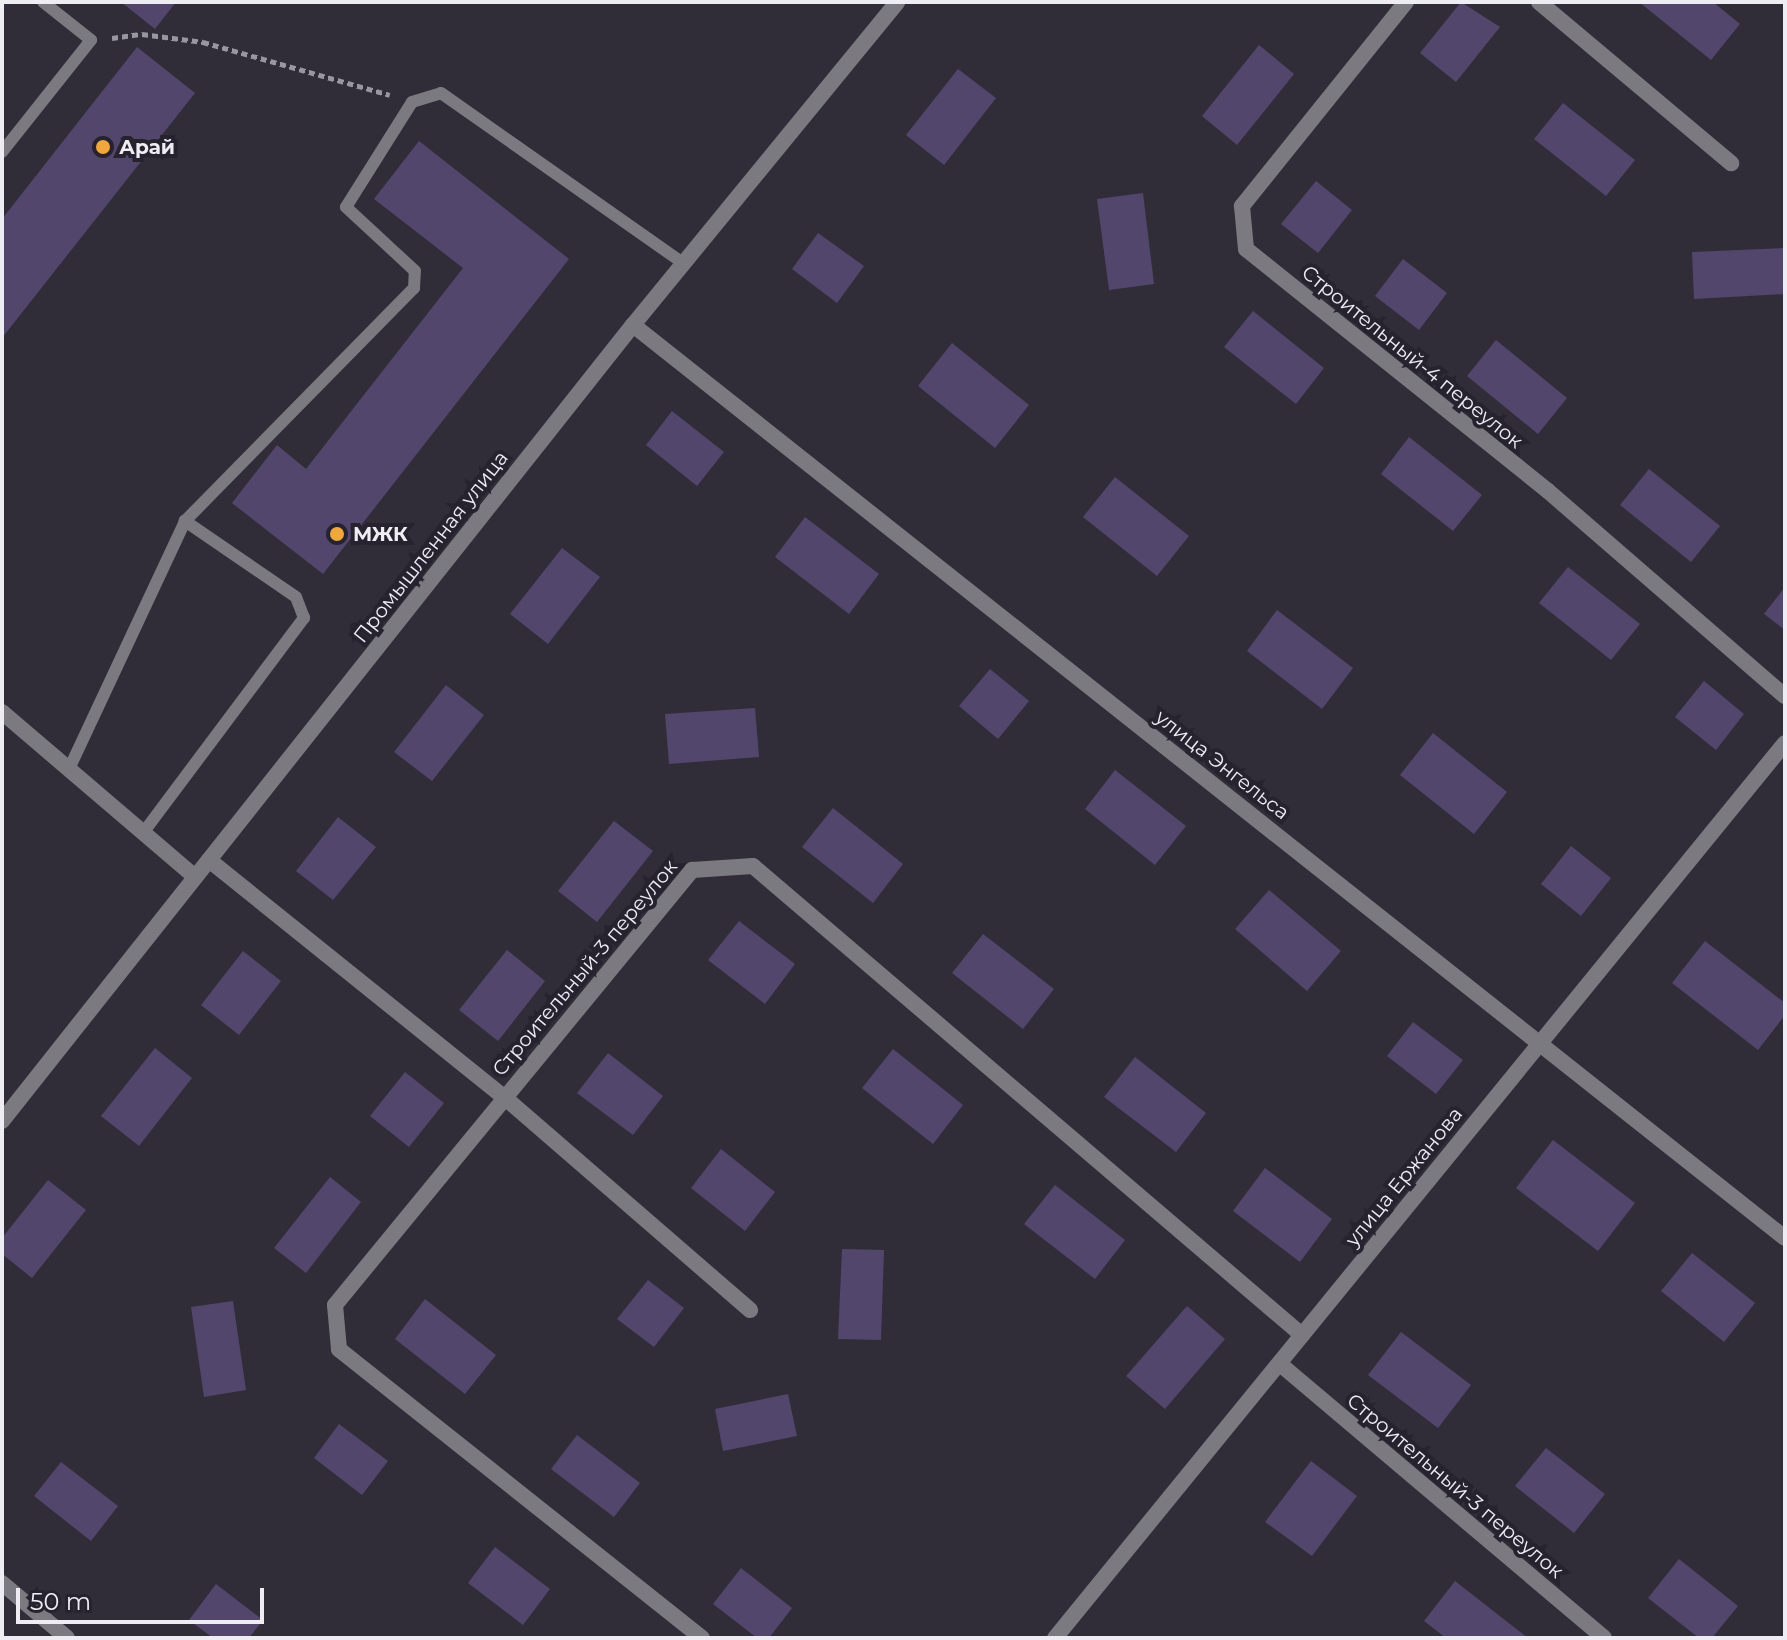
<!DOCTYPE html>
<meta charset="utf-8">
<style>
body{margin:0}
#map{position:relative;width:1787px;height:1640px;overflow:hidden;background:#302d39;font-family:Montserrat,sans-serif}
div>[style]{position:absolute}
.building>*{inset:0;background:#52466c}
.path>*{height:5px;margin-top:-2.5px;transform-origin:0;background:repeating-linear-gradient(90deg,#99969f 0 6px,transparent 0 10px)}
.service>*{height:12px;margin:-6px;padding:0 6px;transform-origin:6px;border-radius:6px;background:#7b7a80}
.minor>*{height:16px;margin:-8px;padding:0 8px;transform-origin:8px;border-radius:8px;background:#7b7a80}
.dots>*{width:22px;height:22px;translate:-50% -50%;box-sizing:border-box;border:4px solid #27232e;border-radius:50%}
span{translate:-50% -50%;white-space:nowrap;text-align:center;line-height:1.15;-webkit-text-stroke:8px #27232e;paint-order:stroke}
.poi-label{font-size:20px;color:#efedf4;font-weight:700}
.left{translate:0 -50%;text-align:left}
.street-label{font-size:20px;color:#efedf4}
.frame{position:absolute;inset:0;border:4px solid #efedf4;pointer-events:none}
.scale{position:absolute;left:16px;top:1588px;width:248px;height:36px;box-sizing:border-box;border:4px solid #efedf4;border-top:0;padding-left:10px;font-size:24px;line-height:28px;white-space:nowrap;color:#efedf4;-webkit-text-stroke:6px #27232e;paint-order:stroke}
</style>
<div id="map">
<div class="building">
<div style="clip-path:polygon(121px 2px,176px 2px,155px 29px)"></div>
<div style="clip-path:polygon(1461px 2px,1500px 27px,1456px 82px,1420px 53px)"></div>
<div style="clip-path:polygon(1639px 2px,1713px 2px,1740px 24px,1711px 60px)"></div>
<div style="clip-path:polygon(1259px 45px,1294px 74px,1237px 145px,1202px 116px)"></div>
<div style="clip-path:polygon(137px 47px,195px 93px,2px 338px,2px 219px)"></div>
<div style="clip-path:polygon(958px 69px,996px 98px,944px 165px,906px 135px)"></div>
<div style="clip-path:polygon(1563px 103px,1635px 160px,1606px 196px,1534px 139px)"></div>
<div style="clip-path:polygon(419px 141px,569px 259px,323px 574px,232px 503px,277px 445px,306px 469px,463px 268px,374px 199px)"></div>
<div style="clip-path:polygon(1316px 181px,1352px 210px,1318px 253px,1281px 224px)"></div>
<div style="clip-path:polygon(1143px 193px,1154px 284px,1109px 290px,1097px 199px)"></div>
<div style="clip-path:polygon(818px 233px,864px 266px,837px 303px,792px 269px)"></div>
<div style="clip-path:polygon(1784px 248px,1785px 294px,1694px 299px,1692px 252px)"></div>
<div style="clip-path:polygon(1403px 259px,1447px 293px,1419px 330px,1375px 296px)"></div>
<div style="clip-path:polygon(1253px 311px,1324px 368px,1296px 404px,1224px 347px)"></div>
<div style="clip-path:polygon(1496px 340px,1567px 398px,1538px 434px,1467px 376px)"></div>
<div style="clip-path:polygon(952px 343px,1029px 405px,995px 448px,918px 386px)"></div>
<div style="clip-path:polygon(672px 411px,724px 452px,697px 486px,646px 445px)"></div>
<div style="clip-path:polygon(1409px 437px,1482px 495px,1453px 531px,1381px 474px)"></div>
<div style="clip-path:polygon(1649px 469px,1720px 526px,1691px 562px,1620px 505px)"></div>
<div style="clip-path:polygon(1115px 477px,1189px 536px,1157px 576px,1083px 517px)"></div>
<div style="clip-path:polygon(805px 517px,879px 574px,849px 614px,775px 557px)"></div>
<div style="clip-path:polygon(562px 548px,600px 577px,548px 644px,510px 614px)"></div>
<div style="clip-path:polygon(1568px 567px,1640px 624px,1611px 660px,1539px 603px)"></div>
<div style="clip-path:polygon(1785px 587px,1785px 630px,1764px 614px)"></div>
<div style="clip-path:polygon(1277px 610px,1353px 668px,1322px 709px,1247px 651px)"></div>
<div style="clip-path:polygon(990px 669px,1029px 701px,998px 739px,959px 706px)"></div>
<div style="clip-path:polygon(1704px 681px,1744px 714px,1716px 750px,1675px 717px)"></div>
<div style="clip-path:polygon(446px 685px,484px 715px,432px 781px,394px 752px)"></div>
<div style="clip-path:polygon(755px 708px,759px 757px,669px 764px,665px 714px)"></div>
<div style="clip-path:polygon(1433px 733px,1507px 792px,1474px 834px,1400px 775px)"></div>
<div style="clip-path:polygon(1115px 770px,1186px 826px,1155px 865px,1085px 809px)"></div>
<div style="clip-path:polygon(833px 808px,903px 864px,873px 903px,802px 847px)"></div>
<div style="clip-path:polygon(338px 817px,376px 847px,333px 900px,296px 871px)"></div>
<div style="clip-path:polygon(614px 821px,653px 851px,597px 922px,558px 891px)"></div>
<div style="clip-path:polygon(1571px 846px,1611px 878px,1581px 916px,1541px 884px)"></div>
<div style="clip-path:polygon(1269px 890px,1341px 951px,1307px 991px,1235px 929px)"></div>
<div style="clip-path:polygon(739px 921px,795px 964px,765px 1004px,708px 960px)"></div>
<div style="clip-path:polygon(983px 934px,1054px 989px,1023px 1029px,952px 973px)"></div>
<div style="clip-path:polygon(1705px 941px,1785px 1003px,1785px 1015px,1758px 1050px,1672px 983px)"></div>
<div style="clip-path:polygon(507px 950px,545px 981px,498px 1041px,459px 1010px)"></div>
<div style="clip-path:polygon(243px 951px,281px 981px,239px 1035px,201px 1005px)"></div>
<div style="clip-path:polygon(1413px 1022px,1463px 1060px,1436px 1094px,1387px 1056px)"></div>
<div style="clip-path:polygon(155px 1048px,192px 1078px,139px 1146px,101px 1116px)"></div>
<div style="clip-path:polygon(893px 1049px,963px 1105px,933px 1144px,862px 1088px)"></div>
<div style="clip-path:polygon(608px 1053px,663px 1096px,633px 1135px,577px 1093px)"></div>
<div style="clip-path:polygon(1135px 1057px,1206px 1113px,1176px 1152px,1104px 1097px)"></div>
<div style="clip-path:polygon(405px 1072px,444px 1103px,409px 1147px,370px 1116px)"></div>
<div style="clip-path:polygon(1553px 1140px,1635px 1203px,1598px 1251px,1516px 1188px)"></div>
<div style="clip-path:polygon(721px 1149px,775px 1192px,745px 1231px,691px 1188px)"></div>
<div style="clip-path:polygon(1265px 1168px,1332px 1219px,1300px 1262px,1233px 1211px)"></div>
<div style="clip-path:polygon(330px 1177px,361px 1202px,306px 1273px,274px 1248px)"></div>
<div style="clip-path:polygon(48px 1180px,86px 1210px,32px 1278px,2px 1254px,2px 1238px)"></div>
<div style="clip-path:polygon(1055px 1185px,1125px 1240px,1095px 1279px,1024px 1224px)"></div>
<div style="clip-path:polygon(842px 1249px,884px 1250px,881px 1340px,838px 1339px)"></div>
<div style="clip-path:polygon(1692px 1253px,1755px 1303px,1724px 1342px,1661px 1291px)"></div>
<div style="clip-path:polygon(648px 1280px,684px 1308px,654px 1347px,617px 1319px)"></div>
<div style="clip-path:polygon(425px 1299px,496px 1355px,465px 1394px,395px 1339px)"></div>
<div style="clip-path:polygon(233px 1301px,246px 1390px,204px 1397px,191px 1307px)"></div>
<div style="clip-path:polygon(1187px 1306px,1225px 1339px,1165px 1409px,1126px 1376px)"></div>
<div style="clip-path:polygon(1401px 1332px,1471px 1385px,1438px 1428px,1368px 1375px)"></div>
<div style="clip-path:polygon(788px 1394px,797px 1436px,723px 1451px,715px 1409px)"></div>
<div style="clip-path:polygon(339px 1424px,388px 1461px,362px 1495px,314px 1458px)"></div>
<div style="clip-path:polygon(577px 1435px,640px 1483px,614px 1517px,551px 1469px)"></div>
<div style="clip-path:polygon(1546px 1448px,1605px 1494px,1574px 1533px,1515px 1486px)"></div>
<div style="clip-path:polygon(1311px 1461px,1357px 1496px,1312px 1556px,1265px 1522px)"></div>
<div style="clip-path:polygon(61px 1462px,118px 1506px,91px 1541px,34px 1496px)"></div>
<div style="clip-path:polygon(495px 1547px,550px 1589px,523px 1625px,468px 1583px)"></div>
<div style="clip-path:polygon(1679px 1559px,1738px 1606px,1712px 1638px,1699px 1638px,1648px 1598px)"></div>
<div style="clip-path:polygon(741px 1568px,792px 1608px,769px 1638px,757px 1638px,713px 1604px)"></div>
<div style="clip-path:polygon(1455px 1581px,1528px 1638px,1446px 1638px,1424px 1621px)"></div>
<div style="clip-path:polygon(216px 1584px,263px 1620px,249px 1638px,213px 1638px,189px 1620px)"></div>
</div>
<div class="path">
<div style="left:112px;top:38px;width:30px;rotate:-8deg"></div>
<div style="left:142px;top:34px;width:62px;rotate:7.5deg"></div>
<div style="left:203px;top:42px;width:194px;rotate:15.8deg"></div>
</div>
<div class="service">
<div style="left:2px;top:152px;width:143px;rotate:-51.5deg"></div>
<div style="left:91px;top:40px;width:61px;rotate:-141.6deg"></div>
<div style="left:69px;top:769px;width:274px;rotate:-64.9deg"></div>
<div style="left:185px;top:521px;width:327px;rotate:-45.5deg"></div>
<div style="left:414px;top:288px;width:17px;rotate:-87deg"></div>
<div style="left:415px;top:271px;width:94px;rotate:-137.2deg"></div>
<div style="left:346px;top:207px;width:124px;rotate:-57.8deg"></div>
<div style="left:412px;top:102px;width:30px;rotate:-17deg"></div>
<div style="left:441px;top:93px;width:296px;rotate:35.1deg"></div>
<div style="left:143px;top:833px;width:269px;rotate:-53.2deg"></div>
<div style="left:304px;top:618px;width:22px;rotate:-111deg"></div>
<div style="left:296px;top:597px;width:135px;rotate:-145.6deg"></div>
</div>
<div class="minor">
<div style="left:1406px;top:2px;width:262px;rotate:128.8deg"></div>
<div style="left:1242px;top:206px;width:43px;rotate:84.7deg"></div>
<div style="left:1246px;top:249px;width:387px;rotate:38.7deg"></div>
<div style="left:1548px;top:491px;width:313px;rotate:40.9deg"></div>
<div style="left:1539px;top:2px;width:251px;rotate:40deg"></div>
<div style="left:633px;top:325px;width:1470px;rotate:38.4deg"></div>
<div style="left:2px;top:712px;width:254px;rotate:40.5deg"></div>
<div style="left:209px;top:860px;width:377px;rotate:38.8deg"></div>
<div style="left:503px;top:1096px;width:327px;rotate:40.9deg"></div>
<div style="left:2px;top:1121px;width:1016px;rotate:-51.6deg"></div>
<div style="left:633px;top:325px;width:417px;rotate:-50.7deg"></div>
<div style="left:1280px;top:1364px;width:424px;rotate:40.2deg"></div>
<div style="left:2px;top:1583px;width:85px;rotate:40.2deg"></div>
<div style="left:702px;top:1638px;width:464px;rotate:-141.5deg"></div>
<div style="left:339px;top:1349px;width:44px;rotate:-95.2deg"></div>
<div style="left:335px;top:1305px;width:563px;rotate:-50.62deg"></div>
<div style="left:692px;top:870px;width:61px;rotate:-3.8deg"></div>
<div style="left:753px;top:866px;width:722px;rotate:40.51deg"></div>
<div style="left:1055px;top:1638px;width:1155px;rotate:-50.8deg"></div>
</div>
<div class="dots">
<div style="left:103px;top:147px;background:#efa73e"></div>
<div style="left:337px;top:534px;background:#efa73e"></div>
</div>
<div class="poi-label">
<span class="left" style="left:119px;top:147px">Арай</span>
<span class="left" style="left:353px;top:534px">МЖК</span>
</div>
<div class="street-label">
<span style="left:1412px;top:357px;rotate:39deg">Строительный-4 переулок</span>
<span style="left:431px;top:547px;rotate:-52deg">Промышленная улица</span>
<span style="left:1222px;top:765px;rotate:38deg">улица Энгельса</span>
<span style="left:585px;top:968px;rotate:-50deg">Строительный-3 переулок</span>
<span style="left:1404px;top:1177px;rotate:-51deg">улица Ержанова</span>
<span style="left:1455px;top:1486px;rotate:40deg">Строительный-3 переулок</span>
</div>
<div class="frame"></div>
<div class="scale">50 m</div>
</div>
